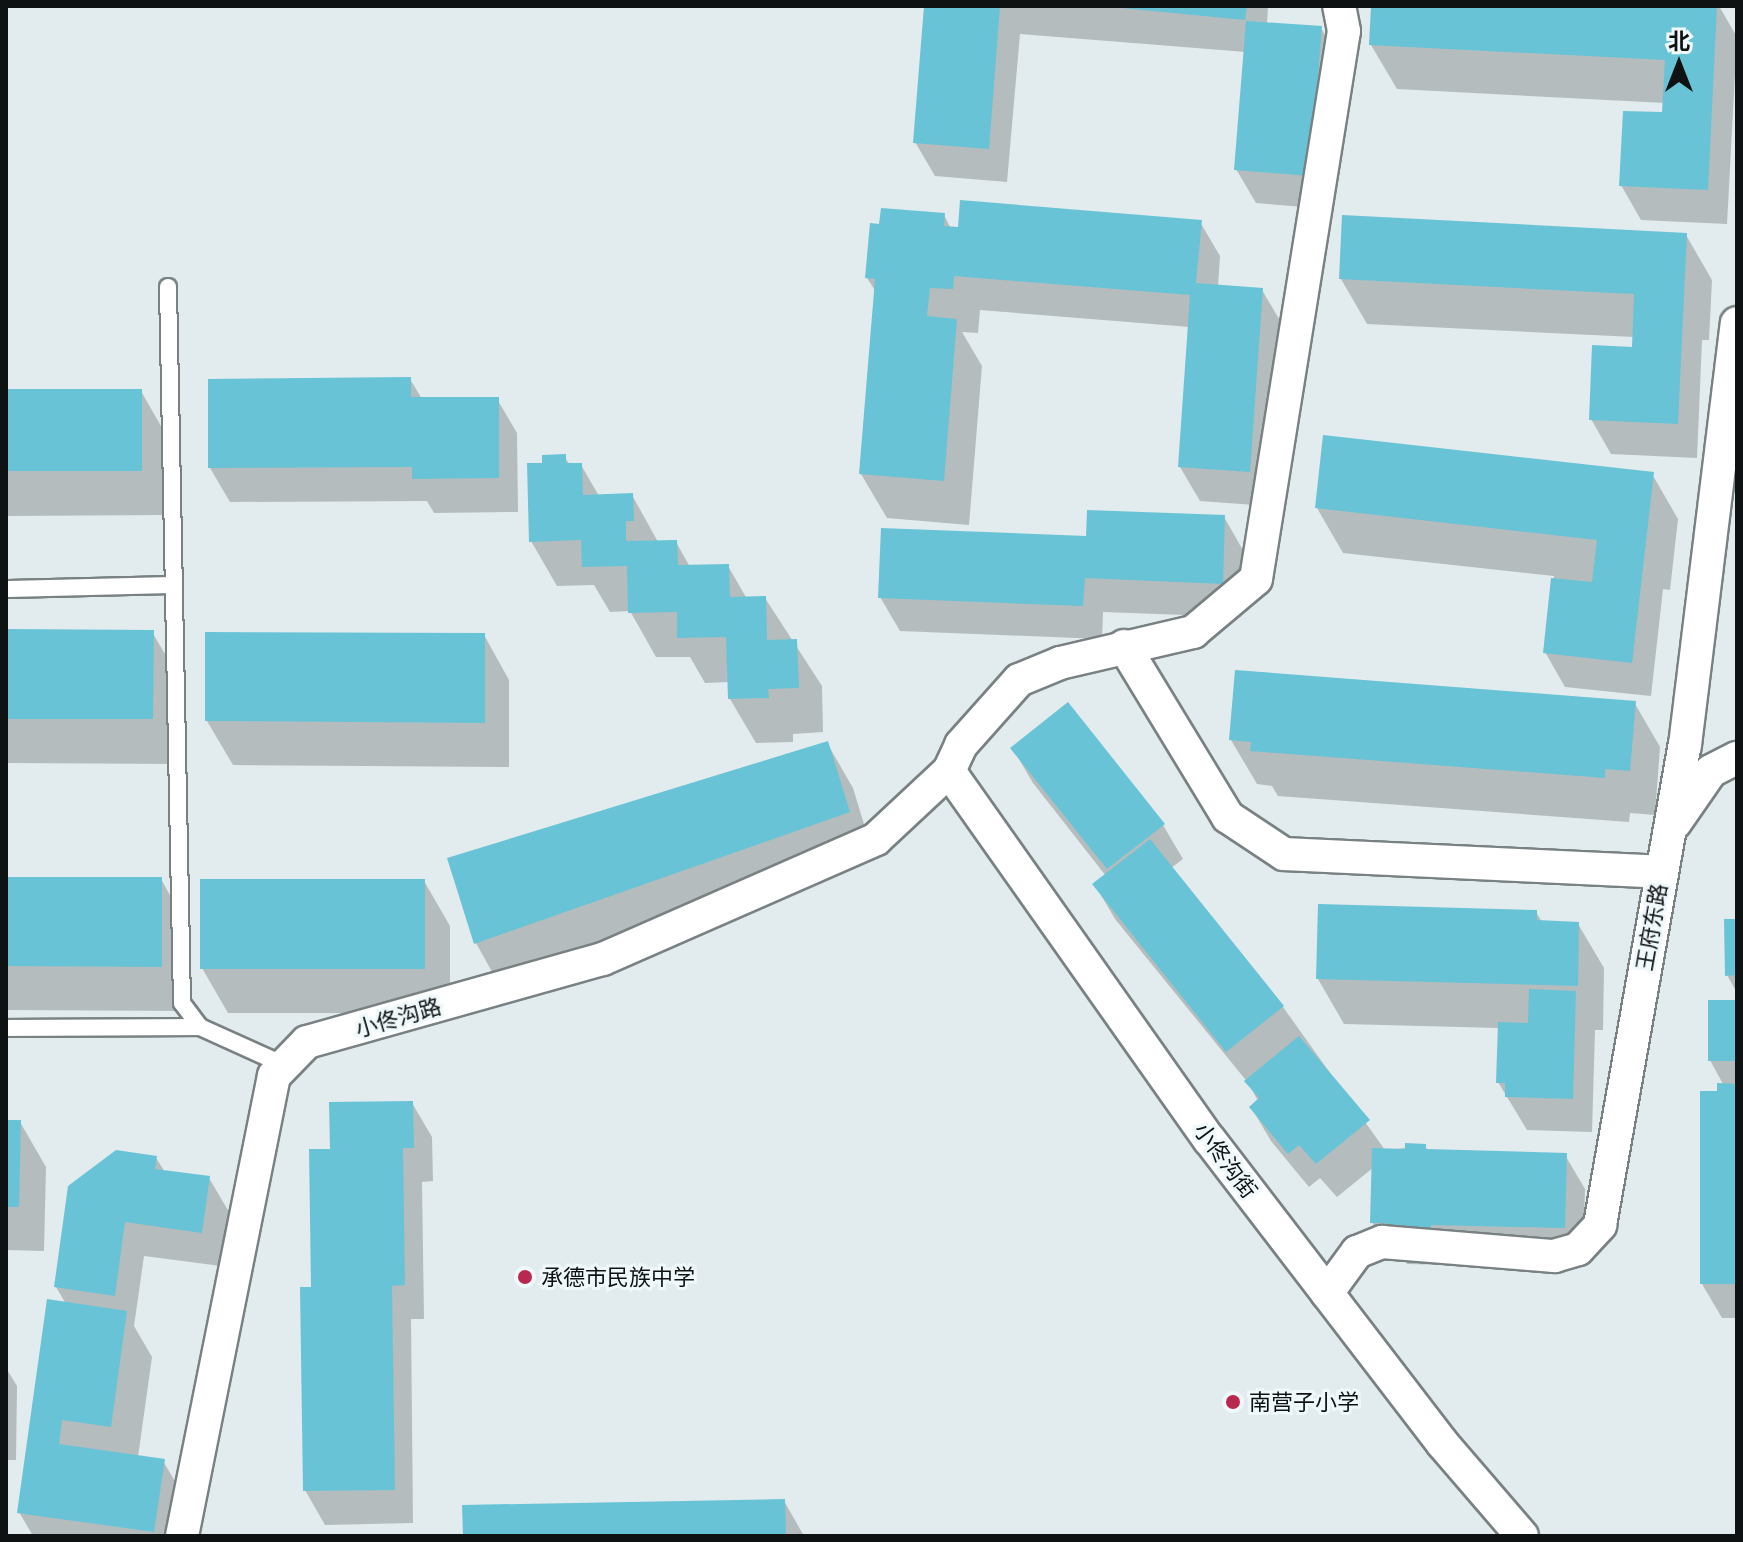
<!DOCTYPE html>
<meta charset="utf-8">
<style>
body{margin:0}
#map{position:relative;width:1743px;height:1542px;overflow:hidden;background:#e2ebed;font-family:"Open Sans","Noto Sans SC",sans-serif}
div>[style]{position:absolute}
.shadow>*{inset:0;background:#0003}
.building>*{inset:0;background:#69c3d6}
.roads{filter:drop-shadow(2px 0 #798183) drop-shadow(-2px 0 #798183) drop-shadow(0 2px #798183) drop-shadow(0 -2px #798183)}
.service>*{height:16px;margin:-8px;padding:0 8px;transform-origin:8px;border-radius:8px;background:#fff}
.minor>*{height:32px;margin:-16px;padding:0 16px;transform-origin:16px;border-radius:16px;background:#fff}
.dots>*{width:22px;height:22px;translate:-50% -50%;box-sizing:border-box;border:4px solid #eff8fa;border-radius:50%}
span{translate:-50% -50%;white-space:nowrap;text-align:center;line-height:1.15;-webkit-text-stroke:6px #eff8fa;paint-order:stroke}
.street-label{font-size:22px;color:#0f1212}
.poi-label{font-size:22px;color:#0f1212}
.left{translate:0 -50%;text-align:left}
.frame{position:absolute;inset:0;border:8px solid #0f1212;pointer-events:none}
.north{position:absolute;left:1639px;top:24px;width:80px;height:80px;-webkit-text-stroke:6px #eff8fa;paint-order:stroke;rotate:0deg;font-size:22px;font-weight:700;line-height:32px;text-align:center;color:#0f1212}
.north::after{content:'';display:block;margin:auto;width:28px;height:36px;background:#0f1212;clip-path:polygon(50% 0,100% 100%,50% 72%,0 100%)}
</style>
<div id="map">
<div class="shadow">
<div style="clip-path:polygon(926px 6px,1268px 6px,1267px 24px,1321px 28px,1341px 63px,1328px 209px,1256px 203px,1236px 169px,1246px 52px,1020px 34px,1007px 182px,935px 176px,915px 142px)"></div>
<div style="clip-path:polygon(1373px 6px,1719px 6px,1737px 37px,1727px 224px,1641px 220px,1621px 185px,1664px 114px,1665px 103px,1397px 89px,1371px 45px)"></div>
<div style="clip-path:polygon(944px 215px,951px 229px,1200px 222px,1220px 256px,1218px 287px,1262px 290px,1282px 324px,1268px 506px,1200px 501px,1180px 467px,1190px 327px,980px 310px,978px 333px,962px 332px,982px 366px,969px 525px,887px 518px,861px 474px,876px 292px,867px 278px)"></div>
<div style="clip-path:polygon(1686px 235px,1712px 280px,1709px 340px,1702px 340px,1697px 458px,1611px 454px,1591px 419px,1634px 349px,1634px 337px,1367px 324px,1341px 279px)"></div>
<div style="clip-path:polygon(410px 379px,422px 399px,497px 399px,517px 433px,518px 512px,434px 513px,427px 501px,230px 502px,210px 468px)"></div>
<div style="clip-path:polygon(6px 391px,141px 391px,166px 435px,167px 515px,6px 516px)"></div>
<div style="clip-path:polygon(564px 456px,570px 465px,581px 465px,599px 496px,632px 495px,658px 542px,676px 542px,690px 567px,728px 566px,747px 599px,765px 598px,822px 686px,823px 732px,793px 734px,793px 742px,756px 743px,730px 699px,729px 682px,705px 683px,690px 657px,656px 657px,630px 611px,610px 612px,594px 585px,557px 586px,531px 541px,544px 465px)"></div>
<div style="clip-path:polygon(1652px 474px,1678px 519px,1670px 590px,1663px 589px,1651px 696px,1565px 687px,1545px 652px,1554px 576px,1343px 553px,1317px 508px)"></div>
<div style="clip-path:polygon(1224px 517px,1244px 552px,1241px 617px,1103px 612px,1102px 639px,900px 631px,880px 597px,1088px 538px)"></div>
<div style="clip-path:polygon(6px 631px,152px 632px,178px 676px,178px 764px,6px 763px)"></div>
<div style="clip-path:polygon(484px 635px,509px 680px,509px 767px,233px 765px,207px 721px)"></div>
<div style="clip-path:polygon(1634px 702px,1660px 747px,1655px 815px,1630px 813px,1629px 822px,1278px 796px,1272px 786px,1257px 784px,1231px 740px)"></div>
<div style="clip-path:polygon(827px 743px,853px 788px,874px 857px,501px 988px,476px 943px)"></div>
<div style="clip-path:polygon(1013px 749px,1163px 825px,1183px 859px,1171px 868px,1283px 1007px,1385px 1150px,1425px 1146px,1428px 1151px,1565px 1155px,1585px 1189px,1583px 1262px,1450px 1258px,1450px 1265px,1407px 1264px,1403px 1257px,1392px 1257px,1372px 1222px,1374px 1167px,1337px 1197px,1320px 1178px,1309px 1187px,1271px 1141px,1251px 1107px,1258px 1101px,1249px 1084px,1115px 919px,1095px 885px,1106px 876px,1033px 783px)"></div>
<div style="clip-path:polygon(6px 879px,161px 879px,186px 924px,186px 1011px,6px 1010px)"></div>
<div style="clip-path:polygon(424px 881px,450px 926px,450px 1013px,228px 1013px,202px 968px)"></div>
<div style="clip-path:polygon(1536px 912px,1542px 922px,1578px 924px,1604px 968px,1603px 1030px,1595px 1030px,1592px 1132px,1527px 1130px,1498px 1082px,1499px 1028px,1344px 1024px,1318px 979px)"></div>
<div style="clip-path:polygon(1737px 921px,1737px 993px,1727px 975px)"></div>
<div style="clip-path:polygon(1737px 1002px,1737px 1318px,1722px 1318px,1702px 1284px,1719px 1093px,1724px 1086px,1710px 1060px)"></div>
<div style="clip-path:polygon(412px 1103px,432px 1137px,433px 1181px,422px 1182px,424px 1319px,411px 1319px,413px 1523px,325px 1525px,305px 1490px,313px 1289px)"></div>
<div style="clip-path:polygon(6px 1122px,20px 1122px,46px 1167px,44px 1251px,6px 1250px)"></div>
<div style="clip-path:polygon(156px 1158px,165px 1172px,209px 1178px,229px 1212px,221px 1266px,144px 1256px,134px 1326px,152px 1357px,138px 1457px,163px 1461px,189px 1505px,185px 1536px,33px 1536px,19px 1512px,66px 1304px,56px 1287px)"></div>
<div style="clip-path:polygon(6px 1368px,17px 1386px,16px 1460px,6px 1460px)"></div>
<div style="clip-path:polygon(784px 1501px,804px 1536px,465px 1536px)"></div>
</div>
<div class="building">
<div style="clip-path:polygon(924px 6px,1000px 6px,989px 149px,913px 143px)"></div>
<div style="clip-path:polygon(1101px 6px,1247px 6px,1245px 20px)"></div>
<div style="clip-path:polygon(1371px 6px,1717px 6px,1708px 190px,1619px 186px,1623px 111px,1662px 112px,1665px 60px,1369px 45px)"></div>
<div style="clip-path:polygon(1246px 21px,1322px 26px,1310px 176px,1234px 170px)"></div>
<div style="clip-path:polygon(960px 200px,1202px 220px,1196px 283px,1263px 288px,1250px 472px,1178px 467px,1190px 295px,954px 276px,953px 289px,930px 288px,927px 316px,957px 319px,944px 481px,859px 474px,875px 279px,865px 278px,870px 223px,879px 224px,881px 208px,945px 213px,944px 226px,958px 227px)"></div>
<div style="clip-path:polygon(1342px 215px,1687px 233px,1678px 424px,1589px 420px,1592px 345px,1632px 347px,1634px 294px,1339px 279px)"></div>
<div style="clip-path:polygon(411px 377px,411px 397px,499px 397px,499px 478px,412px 479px,412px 467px,208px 468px,208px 379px)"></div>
<div style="clip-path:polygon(6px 389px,142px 389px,142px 471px,6px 471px)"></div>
<div style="clip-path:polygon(1323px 435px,1654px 472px,1632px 663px,1543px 653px,1551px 578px,1592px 582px,1597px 540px,1315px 508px)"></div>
<div style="clip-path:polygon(566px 454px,566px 463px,582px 463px,583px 495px,633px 493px,634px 521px,626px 521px,626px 541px,677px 540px,678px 565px,729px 564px,730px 597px,766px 596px,767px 640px,797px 639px,799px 688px,768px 689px,769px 698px,728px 699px,726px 637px,677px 638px,677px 612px,628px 613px,627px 566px,582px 567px,581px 540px,529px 542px,527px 463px,542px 463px,542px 455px)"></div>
<div style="clip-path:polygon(1087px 510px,1225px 515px,1223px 584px,1085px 578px,1083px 606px,878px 598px,881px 528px,1086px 536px)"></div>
<div style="clip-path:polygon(6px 629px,154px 630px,153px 719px,6px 719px)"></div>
<div style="clip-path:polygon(205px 632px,485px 633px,485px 723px,205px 721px)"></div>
<div style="clip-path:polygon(1235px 670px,1636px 701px,1630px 771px,1605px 769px,1605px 778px,1250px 751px,1251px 742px,1229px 740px)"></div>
<div style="clip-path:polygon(1068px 702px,1165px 824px,1107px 869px,1010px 748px)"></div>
<div style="clip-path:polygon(828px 741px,850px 812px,474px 944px,447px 858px)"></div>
<div style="clip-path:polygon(1150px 839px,1284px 1006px,1226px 1052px,1092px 884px)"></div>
<div style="clip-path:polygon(6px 877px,162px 877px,162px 967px,6px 966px)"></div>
<div style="clip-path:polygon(200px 879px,425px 879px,425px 969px,200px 969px)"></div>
<div style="clip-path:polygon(1318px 904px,1537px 910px,1537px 920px,1579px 922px,1578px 986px,1316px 979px)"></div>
<div style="clip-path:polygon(1724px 919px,1737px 919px,1737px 975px,1725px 976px)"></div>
<div style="clip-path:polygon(1529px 989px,1576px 991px,1573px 1099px,1505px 1097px,1505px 1083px,1496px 1083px,1498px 1022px,1528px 1023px)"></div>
<div style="clip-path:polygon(1708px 1000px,1737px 1000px,1737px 1061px,1708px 1061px)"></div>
<div style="clip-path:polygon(1299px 1036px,1370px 1120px,1316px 1164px,1299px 1145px,1288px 1154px,1249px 1107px,1259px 1098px,1244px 1081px)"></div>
<div style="clip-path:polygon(1717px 1083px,1737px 1084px,1737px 1284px,1700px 1284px,1700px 1091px,1717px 1091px)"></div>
<div style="clip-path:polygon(413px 1101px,414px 1148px,403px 1148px,405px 1285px,392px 1286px,395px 1490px,303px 1491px,300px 1287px,311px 1287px,309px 1149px,330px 1149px,329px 1102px)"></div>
<div style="clip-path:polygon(6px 1120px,21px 1120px,19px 1207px,6px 1207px)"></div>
<div style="clip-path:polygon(1405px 1143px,1426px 1144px,1426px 1149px,1567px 1153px,1565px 1228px,1431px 1225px,1431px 1232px,1385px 1230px,1386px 1223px,1370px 1223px,1372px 1148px,1405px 1149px)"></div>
<div style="clip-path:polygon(116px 1150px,157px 1156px,155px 1169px,210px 1176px,202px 1233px,125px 1222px,115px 1296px,54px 1287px,68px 1186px)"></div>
<div style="clip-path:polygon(47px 1299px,127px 1311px,111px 1427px,62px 1420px,59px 1444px,165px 1459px,154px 1532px,17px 1513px)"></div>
<div style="clip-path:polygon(785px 1499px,786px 1536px,463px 1536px,462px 1505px)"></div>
</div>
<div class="roads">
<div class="service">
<div style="left:168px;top:287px;width:716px;rotate:88.88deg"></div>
<div style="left:182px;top:1003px;width:30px;rotate:53deg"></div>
<div style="left:200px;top:1027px;width:92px;rotate:24.3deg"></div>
<div style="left:6px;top:589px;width:168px;rotate:-1.4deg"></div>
<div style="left:6px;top:1028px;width:194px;rotate:-0.3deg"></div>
</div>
<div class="minor">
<div style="left:1124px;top:646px;width:200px;rotate:58.7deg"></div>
<div style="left:1228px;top:817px;width:67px;rotate:33.5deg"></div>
<div style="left:1284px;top:854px;width:377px;rotate:2.7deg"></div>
<div style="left:949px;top:771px;width:451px;rotate:54.8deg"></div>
<div style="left:1209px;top:1139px;width:384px;rotate:52.5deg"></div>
<div style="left:1443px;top:1444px;width:121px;rotate:49.3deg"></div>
<div style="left:1675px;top:823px;width:63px;rotate:-55.3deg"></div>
<div style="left:1711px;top:771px;width:29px;rotate:-27deg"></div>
<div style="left:1327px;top:1293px;width:51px;rotate:-53.8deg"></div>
<div style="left:1357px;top:1252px;width:27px;rotate:-22deg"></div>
<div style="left:1382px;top:1242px;width:173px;rotate:4.7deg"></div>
<div style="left:1554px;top:1256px;width:25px;rotate:-16deg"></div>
<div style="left:1578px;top:1249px;width:33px;rotate:-47deg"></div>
<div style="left:1600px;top:1225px;width:487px;rotate:-80deg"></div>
<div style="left:1685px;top:745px;width:425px;rotate:-83deg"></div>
<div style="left:182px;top:1536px;width:469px;rotate:-78.7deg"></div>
<div style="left:274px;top:1076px;width:47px;rotate:-45.9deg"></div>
<div style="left:307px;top:1042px;width:307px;rotate:-15.7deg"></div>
<div style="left:603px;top:959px;width:298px;rotate:-23.7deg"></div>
<div style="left:876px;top:839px;width:100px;rotate:-43deg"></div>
<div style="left:949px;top:771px;width:29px;rotate:-65deg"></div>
<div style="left:961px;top:745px;width:87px;rotate:-48.3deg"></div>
<div style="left:1019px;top:680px;width:44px;rotate:-22.5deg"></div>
<div style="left:1060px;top:663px;width:137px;rotate:-13.1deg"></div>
<div style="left:1193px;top:632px;width:82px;rotate:-40.1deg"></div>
<div style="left:1256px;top:579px;width:555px;rotate:-80.88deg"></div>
<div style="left:1344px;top:31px;width:25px;rotate:-101deg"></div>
</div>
</div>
<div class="dots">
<div style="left:525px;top:1277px;background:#b9294f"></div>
<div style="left:1233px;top:1402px;background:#b9294f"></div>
</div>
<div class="street-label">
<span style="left:1651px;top:927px;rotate:-80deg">王府东路</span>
<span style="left:398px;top:1017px;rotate:-16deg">小佟沟路</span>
<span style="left:1226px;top:1160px;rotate:53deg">小佟沟街</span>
</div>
<div class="poi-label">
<span class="left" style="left:541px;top:1277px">承德市民族中学</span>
<span class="left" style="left:1249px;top:1402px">南营子小学</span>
</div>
<div class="frame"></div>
<div class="north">北</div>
</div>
